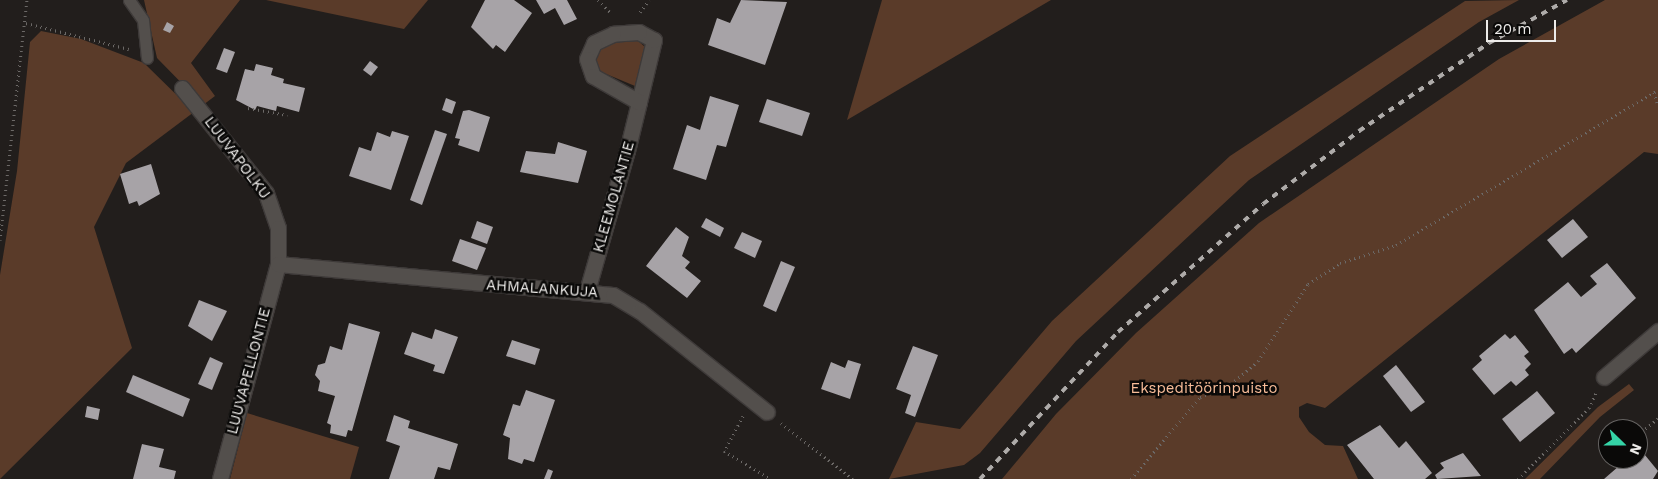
<!DOCTYPE html>
<meta charset="utf-8">
<style>
body{margin:0}
#map{position:relative;width:1658px;height:479px;overflow:hidden;background:#221e1c;font-family:"Work Sans",sans-serif}
div>[style]{position:absolute}
.green>*{inset:0;background:#5a3b29}
.building>*{inset:0;background:#a7a3a7}
.path>*{height:3px;margin-top:-1.5px;transform-origin:0;background:repeating-linear-gradient(90deg,#6c6967 0 1px,transparent 0 5px)}
.roads{filter:drop-shadow(1px 0 #3e3a39) drop-shadow(-1px 0 #3e3a39) drop-shadow(0 1px #3e3a39) drop-shadow(0 -1px #3e3a39)}
.lane>*{height:11px;margin:-5.5px;padding:0 5.5px;transform-origin:5.5px;border-radius:5.5px;background:#534f4c}
.street>*{height:15px;margin:-7.5px;padding:0 7.5px;transform-origin:7.5px;border-radius:7.5px;background:#534f4c}
.rail>*{height:4px;margin-top:-2px;transform-origin:0;background:repeating-linear-gradient(90deg,#aeaba9 0 6px,transparent 0 12px)}
span{translate:-50% -50%;white-space:nowrap;text-align:center;line-height:1.15;-webkit-text-stroke:5px #0a0908;paint-order:stroke}
.street-label{font-size:15px;color:#edebe9}
.park-label{font-size:15px;color:#f9bd99}
.north{position:absolute;left:1598px;top:419px;width:50px;height:50px;box-sizing:border-box;background:#0a0908;border:1px solid #656362;border-radius:50%;rotate:112deg;font-size:14px;font-weight:700;line-height:20px;text-align:center;color:#edebe9}
.north::after{content:'';display:block;margin:auto;width:18px;height:22px;background:#35d4a7;clip-path:polygon(50% 0,100% 100%,50% 72%,0 100%)}
.scale{position:absolute;left:1486px;top:20px;width:70px;height:22px;box-sizing:border-box;border:2px solid #edebe9;border-top:0;padding-left:6px;font-size:15px;line-height:18px;white-space:nowrap;color:#edebe9;-webkit-text-stroke:4px #0a0908;paint-order:stroke}
</style>
<div id="map">
<div class="green">
<div style="clip-path:polygon(144px 0,240px 0,191px 63px,215px 96px,203px 105px,157px 58px)"></div>
<div style="clip-path:polygon(266px 0,428px 0,404px 29px)"></div>
<div style="clip-path:polygon(882px 0,1051px 0,847px 120px)"></div>
<div style="clip-path:polygon(1519px 0,1479px 22px,1249px 180px,1076px 341px,980px 453px,964px 465px,889px 479px,916px 422px,960px 429px,1052px 321px,1230px 156px,1465px 1px)"></div>
<div style="clip-path:polygon(1605px 0,1658px 0,1658px 154px,1644px 152px,1325px 408px,1307px 403px,1299px 407px,1299px 417px,1309px 432px,1325px 445px,1343px 446px,1358px 479px,1002px 479px,1056px 414px,1136px 333px,1259px 223px,1499px 59px)"></div>
<div style="clip-path:polygon(41px 31px,81px 39px,144px 63px,194px 112px,126px 163px,94px 227px,132px 348px,0 479px,0 275px,17px 171px,30px 42px)"></div>
<div style="clip-path:polygon(636px 39px,645px 47px,635px 86px,599px 71px,595px 55px,605px 45px)"></div>
<div style="clip-path:polygon(1629px 384px,1634px 390px,1600px 417px,1540px 479px,1525px 479px,1598px 407px)"></div>
<div style="clip-path:polygon(247px 413px,359px 447px,350px 479px,230px 479px)"></div>
</div>
<div class="building">
<div style="clip-path:polygon(485px 0,514px 0,532px 13px,505px 52px,496px 45px,493px 49px,471px 27px)"></div>
<div style="clip-path:polygon(536px 0,567px 0,577px 19px,564px 25px,555px 8px,544px 14px)"></div>
<div style="clip-path:polygon(741px 0,787px 2px,765px 65px,708px 45px,717px 18px,730px 23px)"></div>
<div style="clip-path:polygon(167px 22px,174px 26px,170px 33px,163px 30px)"></div>
<div style="clip-path:polygon(224px 48px,235px 52px,227px 73px,216px 69px)"></div>
<div style="clip-path:polygon(370px 61px,378px 67px,371px 76px,363px 70px)"></div>
<div style="clip-path:polygon(256px 64px,273px 68px,271px 75px,284px 79px,283px 83px,305px 88px,299px 112px,277px 106px,276px 111px,257px 106px,255px 110px,236px 100px,245px 69px,254px 71px)"></div>
<div style="clip-path:polygon(710px 96px,739px 105px,726px 147px,717px 145px,706px 180px,673px 169px,687px 125px,700px 130px)"></div>
<div style="clip-path:polygon(446px 98px,456px 102px,452px 114px,442px 110px)"></div>
<div style="clip-path:polygon(767px 99px,810px 113px,802px 136px,759px 122px)"></div>
<div style="clip-path:polygon(469px 110px,490px 117px,479px 152px,458px 145px,460px 139px,455px 138px,463px 111px)"></div>
<div style="clip-path:polygon(435px 130px,447px 134px,422px 205px,410px 200px)"></div>
<div style="clip-path:polygon(392px 131px,409px 136px,391px 190px,349px 176px,359px 147px,371px 151px,377px 132px,390px 137px)"></div>
<div style="clip-path:polygon(558px 142px,587px 151px,578px 183px,520px 172px,526px 151px,555px 154px)"></div>
<div style="clip-path:polygon(151px 164px,160px 194px,139px 206px,137px 201px,129px 204px,120px 174px)"></div>
<div style="clip-path:polygon(706px 218px,724px 228px,720px 237px,701px 227px)"></div>
<div style="clip-path:polygon(1573px 219px,1588px 237px,1562px 258px,1547px 240px)"></div>
<div style="clip-path:polygon(477px 221px,493px 227px,487px 244px,471px 238px)"></div>
<div style="clip-path:polygon(676px 227px,689px 237px,682px 256px,690px 262px,685px 268px,701px 281px,687px 298px,646px 266px)"></div>
<div style="clip-path:polygon(742px 232px,762px 241px,755px 258px,734px 248px)"></div>
<div style="clip-path:polygon(460px 239px,486px 248px,477px 270px,452px 261px)"></div>
<div style="clip-path:polygon(781px 261px,795px 267px,776px 312px,763px 306px)"></div>
<div style="clip-path:polygon(1607px 263px,1636px 298px,1576px 353px,1572px 348px,1564px 354px,1534px 310px,1568px 282px,1581px 297px,1597px 284px,1590px 276px)"></div>
<div style="clip-path:polygon(199px 300px,227px 311px,212px 341px,188px 326px)"></div>
<div style="clip-path:polygon(349px 323px,380px 332px,352px 431px,348px 430px,346px 437px,330px 433px,331px 425px,327px 423px,335px 396px,318px 391px,320px 381px,315px 375px,318px 365px,325px 363px,330px 346px,342px 350px)"></div>
<div style="clip-path:polygon(435px 329px,458px 337px,444px 374px,433px 371px,435px 365px,404px 354px,412px 332px,432px 339px)"></div>
<div style="clip-path:polygon(1505px 334px,1510px 339px,1515px 335px,1529px 352px,1524px 356px,1531px 364px,1525px 370px,1529px 375px,1516px 386px,1511px 381px,1494px 395px,1472px 369px,1482px 360px,1479px 356px)"></div>
<div style="clip-path:polygon(512px 340px,540px 349px,535px 365px,506px 356px)"></div>
<div style="clip-path:polygon(913px 346px,938px 355px,915px 417px,905px 413px,911px 395px,896px 389px)"></div>
<div style="clip-path:polygon(210px 357px,223px 363px,212px 390px,198px 384px)"></div>
<div style="clip-path:polygon(848px 360px,861px 364px,850px 399px,821px 389px,831px 362px,845px 368px)"></div>
<div style="clip-path:polygon(1396px 365px,1425px 402px,1411px 412px,1383px 376px)"></div>
<div style="clip-path:polygon(133px 375px,190px 399px,183px 417px,126px 392px)"></div>
<div style="clip-path:polygon(526px 390px,555px 400px,534px 462px,524px 459px,522px 464px,508px 459px,510px 438px,503px 435px,513px 404px,520px 406px)"></div>
<div style="clip-path:polygon(1537px 391px,1555px 413px,1520px 442px,1502px 419px)"></div>
<div style="clip-path:polygon(87px 406px,100px 409px,98px 420px,85px 417px)"></div>
<div style="clip-path:polygon(394px 415px,410px 421px,408px 428px,458px 444px,450px 470px,438px 467px,434px 479px,389px 479px,400px 446px,386px 441px)"></div>
<div style="clip-path:polygon(1380px 425px,1399px 448px,1406px 441px,1432px 473px,1425px 479px,1374px 479px,1347px 445px)"></div>
<div style="clip-path:polygon(142px 444px,164px 449px,159px 467px,176px 471px,174px 479px,133px 479px)"></div>
<div style="clip-path:polygon(1640px 449px,1658px 471px,1653px 479px,1604px 479px,1619px 466px,1619px 459px,1638px 459px)"></div>
<div style="clip-path:polygon(1463px 453px,1481px 476px,1437px 479px,1435px 475px,1444px 468px,1440px 463px)"></div>
<div style="clip-path:polygon(548px 469px,553px 471px,550px 479px,544px 479px)"></div>
</div>
<div class="path">
<div style="left:598px;top:0;width:17px;rotate:45deg"></div>
<div style="left:640px;top:12px;width:15px;rotate:-53deg"></div>
<div style="left:26px;top:23px;width:106px;rotate:14.2deg"></div>
<div style="left:1654px;top:92px;width:14px;rotate:73deg"></div>
<div style="left:248px;top:108px;width:40px;rotate:10deg"></div>
<div style="left:0;top:240px;width:242px;rotate:-83.6deg"></div>
<div style="left:743px;top:416px;width:40px;rotate:118deg"></div>
<div style="left:724px;top:451px;width:55px;rotate:30.8deg"></div>
<div style="left:781px;top:423px;width:91px;rotate:37.9deg"></div>
<div style="left:1638px;top:435px;width:26px;rotate:-40deg"></div>
<div style="left:1131px;top:479px;width:107px;rotate:-49.9deg"></div>
<div style="left:1200px;top:397px;width:34px;rotate:-23deg"></div>
<div style="left:1231px;top:384px;width:35px;rotate:-40deg"></div>
<div style="left:1258px;top:361px;width:92px;rotate:-57deg"></div>
<div style="left:1308px;top:284px;width:38px;rotate:-33deg"></div>
<div style="left:1340px;top:263px;width:59px;rotate:-17.8deg"></div>
<div style="left:1396px;top:245px;width:304px;rotate:-30.6deg"></div>
<div style="left:1518px;top:479px;width:100px;rotate:-45deg"></div>
<div style="left:1589px;top:408px;width:17px;rotate:-65deg"></div>
</div>
<div class="roads">
<div class="lane">
<div style="left:129px;top:0;width:24px;rotate:55deg"></div>
<div style="left:143px;top:20px;width:38px;rotate:84deg"></div>
</div>
<div class="street">
<div style="left:182px;top:88px;width:134px;rotate:51.3deg"></div>
<div style="left:266px;top:193px;width:37px;rotate:71deg"></div>
<div style="left:278px;top:228px;width:36px;rotate:90deg"></div>
<div style="left:278px;top:264px;width:223px;rotate:105.1deg"></div>
<div style="left:278px;top:264px;width:336px;rotate:5.3deg"></div>
<div style="left:613px;top:295px;width:31px;rotate:31deg"></div>
<div style="left:640px;top:311px;width:162px;rotate:38.5deg"></div>
<div style="left:587px;top:291px;width:146px;rotate:-74.1deg"></div>
<div style="left:627px;top:151px;width:50px;rotate:-76.2deg"></div>
<div style="left:639px;top:102px;width:64px;rotate:-76.4deg"></div>
<div style="left:654px;top:40px;width:17px;rotate:-152deg"></div>
<div style="left:639px;top:32px;width:26px;rotate:176deg"></div>
<div style="left:613px;top:34px;width:21px;rotate:155deg"></div>
<div style="left:594px;top:43px;width:17px;rotate:114deg"></div>
<div style="left:587px;top:59px;width:18px;rotate:71deg"></div>
<div style="left:593px;top:76px;width:53px;rotate:29.5deg"></div>
<div style="left:1604px;top:377px;width:71px;rotate:-40.4deg"></div>
</div>
</div>
<div class="rail">
<div style="left:980px;top:479px;width:202px;rotate:-46.8deg"></div>
<div style="left:1118px;top:332px;width:193px;rotate:-41.4deg"></div>
<div style="left:1263px;top:204px;width:121px;rotate:-37.2deg"></div>
<div style="left:1359px;top:131px;width:157px;rotate:-34.1deg"></div>
<div style="left:1489px;top:43px;width:89px;rotate:-28.9deg"></div>
</div>
<div class="street-label">
<span style="left:237px;top:158px;rotate:53deg">LUUVAPOLKU</span>
<span style="left:614px;top:197px;rotate:-74deg">KLEEMOLANTIE</span>
<span style="left:542px;top:289px;rotate:4deg">AHMALANKUJA</span>
<span style="left:249px;top:371px;rotate:-75deg">LUUVAPELLONTIE</span>
</div>
<div class="park-label">
<span style="left:1204px;top:389px">Ekspeditöörinpuisto</span>
</div>
<div class="north">N</div>
<div class="scale">20 m</div>
</div>
